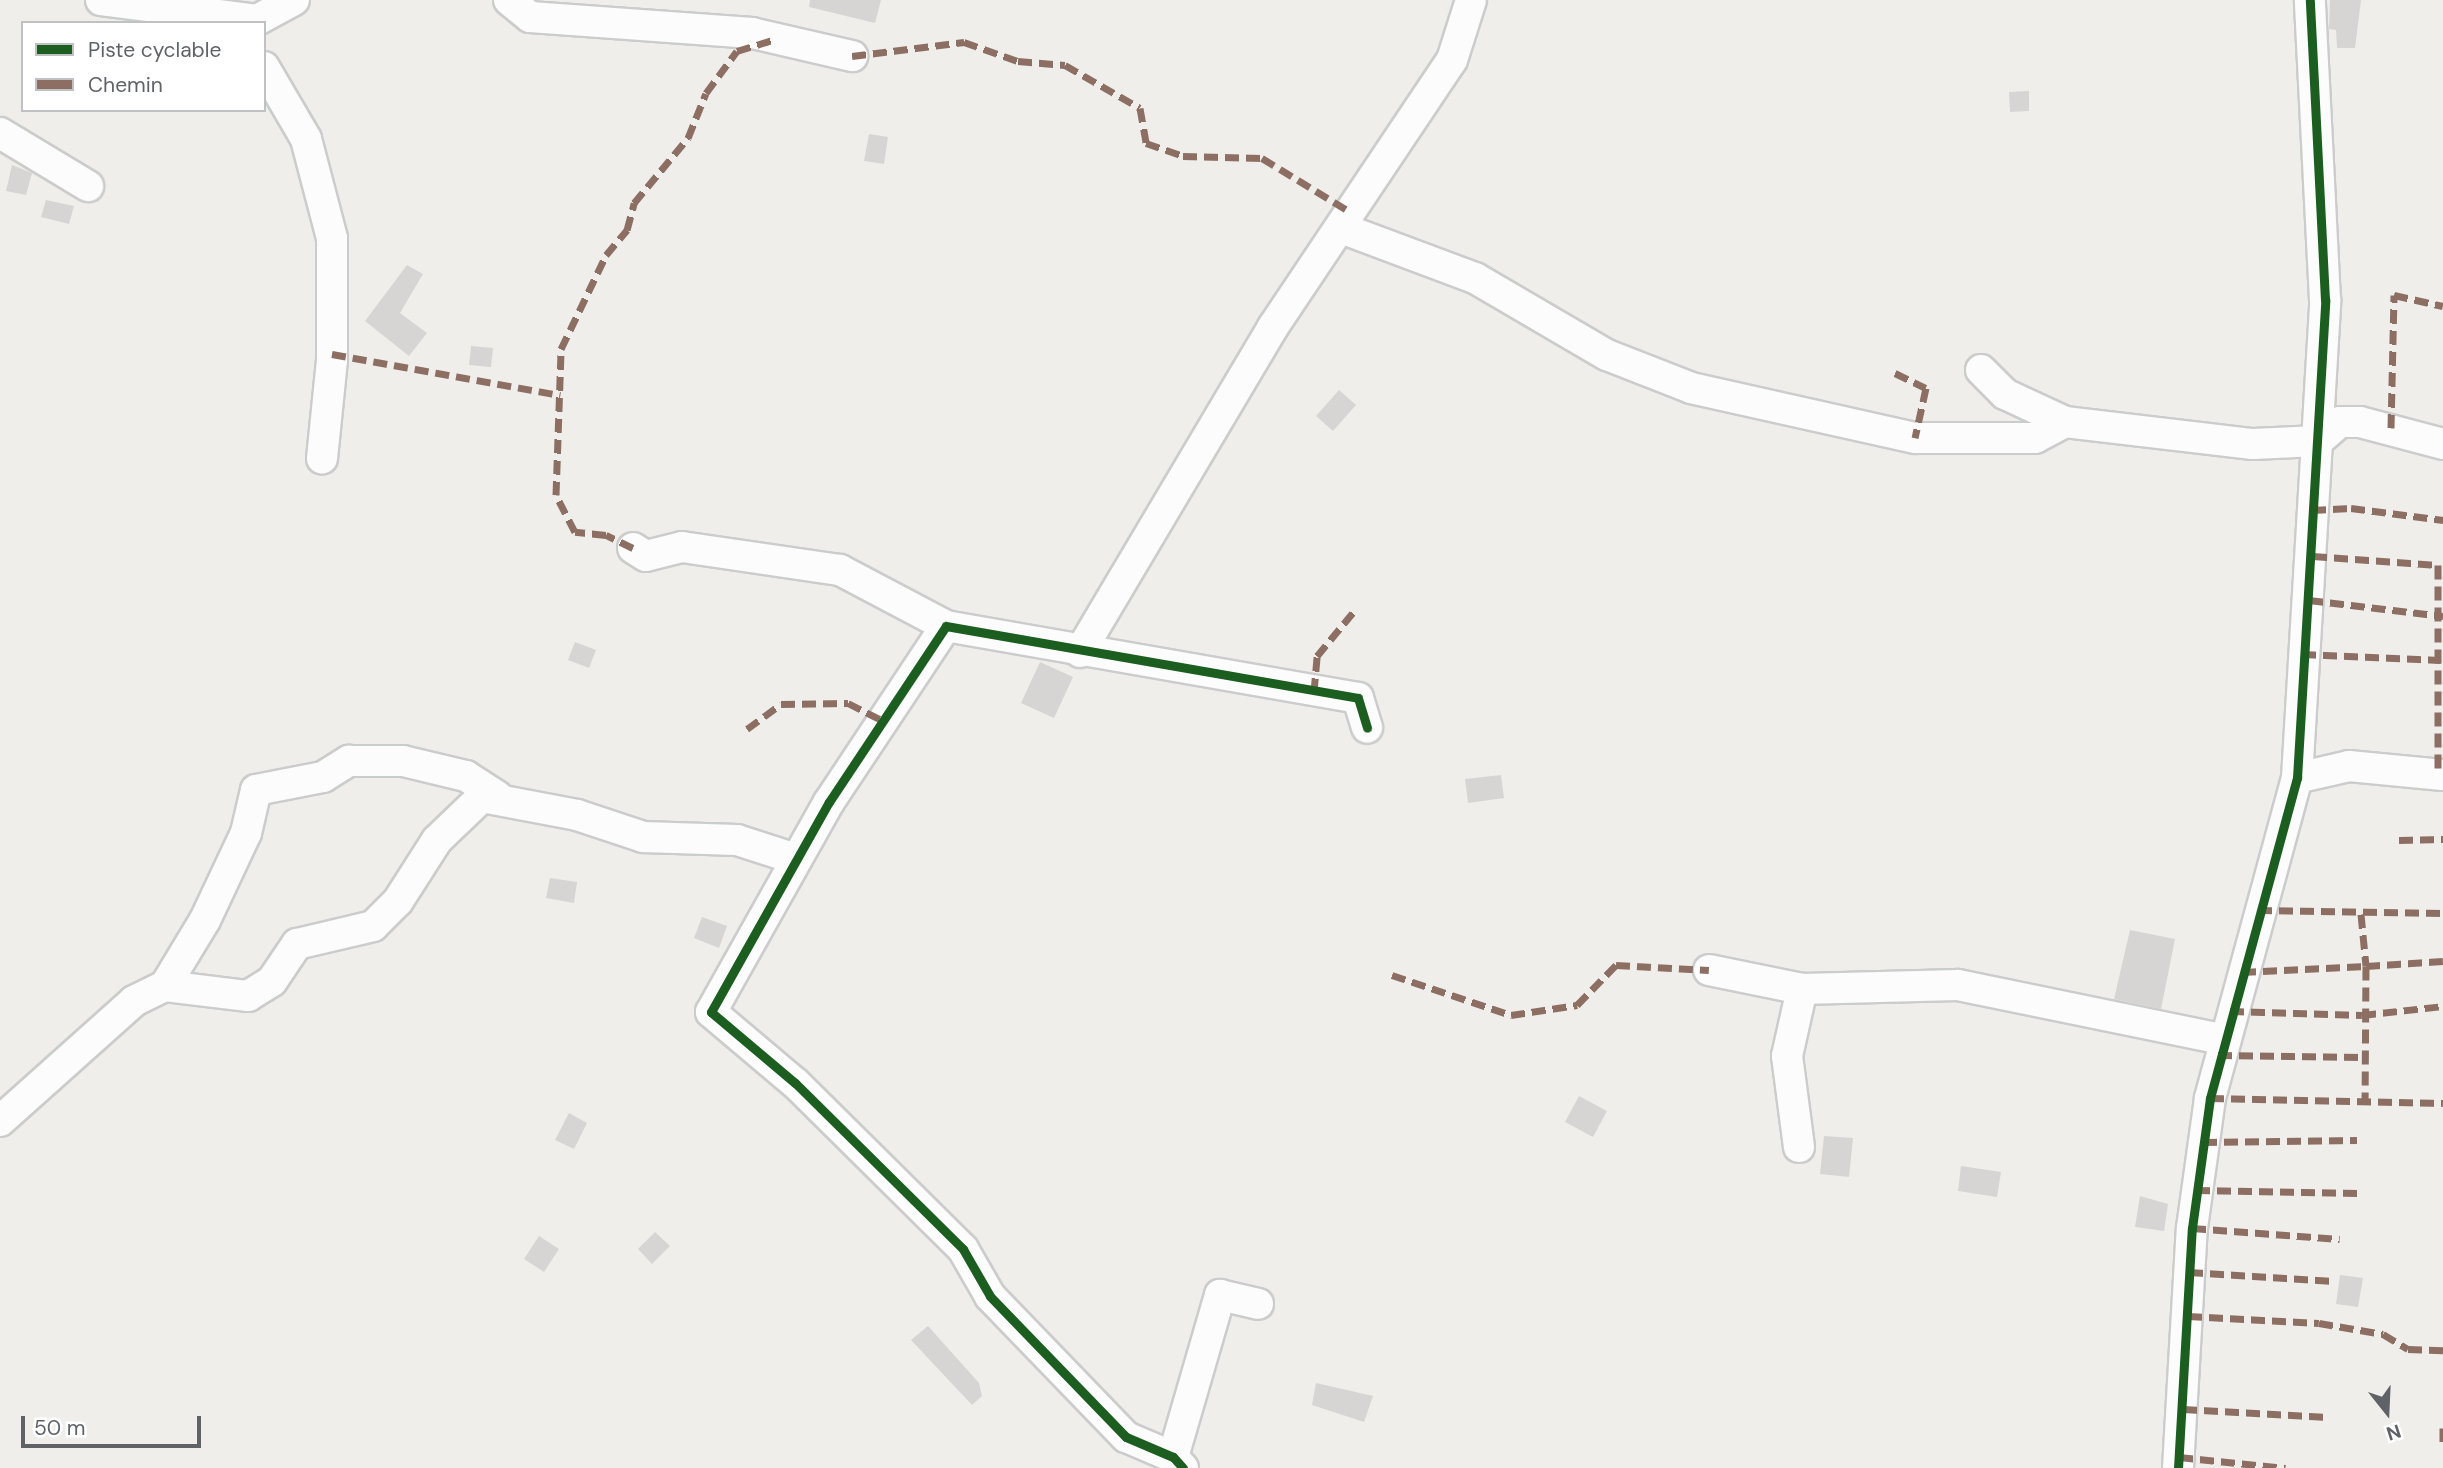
<!DOCTYPE html>
<style>
body{margin:0}
#map{position:relative;width:2443px;height:1468px;overflow:hidden;background:#efeeea;font-family:"DM Sans",sans-serif}
div>[style]{position:absolute}
.building>*{inset:0;background:#d6d5d3}
.roads{filter:drop-shadow(2px 0 #cbcccc) drop-shadow(-2px 0 #cbcccc) drop-shadow(0 2px #cbcccc) drop-shadow(0 -2px #cbcccc)}
.minor>*{height:30px;margin:-15px;padding:0 15px;transform-origin:15px;border-radius:15px;background:#fdfcfc}
.quiet>*{height:7px;margin-top:-3.5px;transform-origin:0;background:repeating-linear-gradient(90deg,#8d6e63 0 14px,transparent 0 21px)}
.cycleway>*{height:9px;margin:-4.5px;padding:0 4.5px;transform-origin:4.5px;border-radius:4.5px;background:#1b5e20}
span{translate:-50% -50%;white-space:nowrap;text-align:center;line-height:1.15;-webkit-text-stroke:6px #fff;paint-order:stroke}
.legend{position:absolute;left:21px;top:21px;width:245px;height:91px;box-sizing:border-box;background:#fff;border:2px solid #bfc1c3;margin:0;padding:9px 12px;list-style:none;font-size:21px;color:#5f6368}
.legend li{display:flex;align-items:center;gap:14px;height:35px}
.legend b{width:35px;border:2px solid #bfc1c3}
.north{position:absolute;left:2352px;top:1377px;width:70px;height:70px;-webkit-text-stroke:5px #fff;paint-order:stroke;rotate:162deg;font-size:19px;font-weight:700;line-height:28px;text-align:center;color:#5f6368}
.north::after{content:'';display:block;margin:auto;width:24px;height:32px;background:#5f6368;clip-path:polygon(50% 0,100% 100%,50% 72%,0 100%)}
.scale{position:absolute;left:21px;top:1416px;width:180px;height:32px;box-sizing:border-box;border:4px solid #5f6368;border-top:0;padding-left:9px;font-size:21px;line-height:24px;white-space:nowrap;color:#5f6368;-webkit-text-stroke:5px #fff;paint-order:stroke}
</style>
<div id="map">
<div class="building">
<div style="clip-path:polygon(810px 0,881px 0,875px 23px,809px 7px)"></div>
<div style="clip-path:polygon(2330px 0,2361px 0,2355px 48px,2337px 48px,2336px 30px,2329px 29px)"></div>
<div style="clip-path:polygon(2029px 91px,2029px 111px,2010px 112px,2009px 92px)"></div>
<div style="clip-path:polygon(869px 134px,888px 137px,884px 164px,864px 161px)"></div>
<div style="clip-path:polygon(12px 165px,32px 173px,26px 195px,6px 191px)"></div>
<div style="clip-path:polygon(46px 200px,74px 206px,69px 224px,41px 217px)"></div>
<div style="clip-path:polygon(407px 265px,423px 274px,400px 313px,427px 333px,409px 356px,365px 321px)"></div>
<div style="clip-path:polygon(471px 346px,493px 348px,491px 367px,469px 365px)"></div>
<div style="clip-path:polygon(1339px 390px,1356px 405px,1333px 431px,1316px 416px)"></div>
<div style="clip-path:polygon(575px 642px,596px 650px,589px 668px,568px 660px)"></div>
<div style="clip-path:polygon(1040px 662px,1073px 677px,1054px 718px,1021px 703px)"></div>
<div style="clip-path:polygon(1501px 775px,1504px 798px,1468px 803px,1465px 779px)"></div>
<div style="clip-path:polygon(550px 878px,577px 882px,574px 903px,546px 898px)"></div>
<div style="clip-path:polygon(702px 917px,727px 926px,719px 948px,694px 938px)"></div>
<div style="clip-path:polygon(2130px 930px,2175px 939px,2161px 1009px,2114px 999px)"></div>
<div style="clip-path:polygon(1579px 1096px,1607px 1111px,1593px 1137px,1565px 1122px)"></div>
<div style="clip-path:polygon(569px 1113px,587px 1123px,574px 1149px,555px 1140px)"></div>
<div style="clip-path:polygon(1824px 1136px,1853px 1138px,1849px 1177px,1820px 1174px)"></div>
<div style="clip-path:polygon(1961px 1166px,2001px 1172px,1997px 1197px,1958px 1191px)"></div>
<div style="clip-path:polygon(2140px 1196px,2168px 1204px,2164px 1231px,2135px 1227px)"></div>
<div style="clip-path:polygon(655px 1232px,670px 1246px,652px 1264px,638px 1249px)"></div>
<div style="clip-path:polygon(539px 1236px,559px 1249px,544px 1272px,524px 1259px)"></div>
<div style="clip-path:polygon(2340px 1275px,2363px 1278px,2358px 1307px,2336px 1304px)"></div>
<div style="clip-path:polygon(928px 1326px,979px 1383px,982px 1396px,972px 1405px,911px 1340px)"></div>
<div style="clip-path:polygon(1316px 1383px,1373px 1396px,1364px 1422px,1312px 1405px)"></div>
</div>
<div class="roads">
<div class="minor">
<div style="left:101px;top:0;width:157px;rotate:7.3deg"></div>
<div style="left:257px;top:20px;width:42px;rotate:-28.4deg"></div>
<div style="left:509px;top:0;width:27px;rotate:39deg"></div>
<div style="left:530px;top:17px;width:223px;rotate:4.1deg"></div>
<div style="left:752px;top:33px;width:103px;rotate:13deg"></div>
<div style="left:264px;top:67px;width:83px;rotate:59.7deg"></div>
<div style="left:306px;top:139px;width:102px;rotate:75.3deg"></div>
<div style="left:332px;top:238px;width:122px;rotate:90deg"></div>
<div style="left:332px;top:360px;width:99px;rotate:95.8deg"></div>
<div style="left:0;top:133px;width:103px;rotate:31.1deg"></div>
<div style="left:1341px;top:228px;width:143px;rotate:20.5deg"></div>
<div style="left:1475px;top:278px;width:153px;rotate:30.3deg"></div>
<div style="left:1607px;top:355px;width:90px;rotate:21.4deg"></div>
<div style="left:1691px;top:388px;width:230px;rotate:12.6deg"></div>
<div style="left:1915px;top:438px;width:120px"></div>
<div style="left:2035px;top:438px;width:34px;rotate:-28deg"></div>
<div style="left:1981px;top:370px;width:34px;rotate:45deg"></div>
<div style="left:2005px;top:394px;width:66px;rotate:25deg"></div>
<div style="left:2065px;top:422px;width:189px;rotate:6.7deg"></div>
<div style="left:2253px;top:444px;width:65px;rotate:-2.6deg"></div>
<div style="left:2318px;top:441px;width:29px;rotate:-41deg"></div>
<div style="left:2340px;top:422px;width:20px"></div>
<div style="left:2360px;top:422px;width:86px;rotate:14.8deg"></div>
<div style="left:633px;top:548px;width:15px;rotate:32deg"></div>
<div style="left:646px;top:556px;width:37px;rotate:-14deg"></div>
<div style="left:682px;top:547px;width:160px;rotate:8.3deg"></div>
<div style="left:840px;top:570px;width:120px;rotate:27.8deg"></div>
<div style="left:1080px;top:652px;width:378px;rotate:-59.3deg"></div>
<div style="left:1273px;top:327px;width:321px;rotate:-56.2deg"></div>
<div style="left:1452px;top:60px;width:63px;rotate:-72.4deg"></div>
<div style="left:2297px;top:778px;width:53px;rotate:-13deg"></div>
<div style="left:2349px;top:766px;width:94px;rotate:5.5deg"></div>
<div style="left:1709px;top:970px;width:95px;rotate:11.5deg"></div>
<div style="left:1802px;top:989px;width:156px;rotate:-1.5deg"></div>
<div style="left:1958px;top:985px;width:268px;rotate:11.6deg"></div>
<div style="left:165px;top:986px;width:77px;rotate:-58.8deg"></div>
<div style="left:205px;top:920px;width:96px;rotate:-64.8deg"></div>
<div style="left:246px;top:833px;width:44px;rotate:-76.9deg"></div>
<div style="left:256px;top:790px;width:68px;rotate:-11deg"></div>
<div style="left:323px;top:777px;width:31px;rotate:-32deg"></div>
<div style="left:349px;top:761px;width:54px"></div>
<div style="left:403px;top:761px;width:65px;rotate:13.4deg"></div>
<div style="left:466px;top:776px;width:37px;rotate:33deg"></div>
<div style="left:0;top:1121px;width:180px;rotate:-41.8deg"></div>
<div style="left:134px;top:1001px;width:34px;rotate:-26deg"></div>
<div style="left:165px;top:986px;width:84px;rotate:6.9deg"></div>
<div style="left:248px;top:996px;width:28px;rotate:-32deg"></div>
<div style="left:272px;top:981px;width:45px;rotate:-56deg"></div>
<div style="left:297px;top:944px;width:78px;rotate:-13.3deg"></div>
<div style="left:373px;top:926px;width:35px;rotate:-45deg"></div>
<div style="left:398px;top:901px;width:72px;rotate:-57.4deg"></div>
<div style="left:437px;top:840px;width:62px;rotate:-43.7deg"></div>
<div style="left:482px;top:797px;width:97px;rotate:10.7deg"></div>
<div style="left:577px;top:815px;width:70px;rotate:18.4deg"></div>
<div style="left:643px;top:837px;width:94px;rotate:1.8deg"></div>
<div style="left:737px;top:840px;width:62px;rotate:17.9deg"></div>
<div style="left:1799px;top:1147px;width:92px;rotate:-97.5deg"></div>
<div style="left:1787px;top:1056px;width:69px;rotate:-77.4deg"></div>
<div style="left:1173px;top:1457px;width:169px;rotate:-73.8deg"></div>
<div style="left:1220px;top:1295px;width:39px;rotate:13deg"></div>
<div style="left:1183px;top:1468px;width:15px;rotate:-132deg"></div>
<div style="left:1173px;top:1457px;width:51px;rotate:-156.9deg"></div>
<div style="left:1126px;top:1437px;width:196px;rotate:-134deg"></div>
<div style="left:990px;top:1296px;width:54px;rotate:-119.9deg"></div>
<div style="left:963px;top:1249px;width:236px;rotate:-135.3deg"></div>
<div style="left:795px;top:1083px;width:110px;rotate:-139.8deg"></div>
<div style="left:711px;top:1012px;width:241px;rotate:-60.7deg"></div>
<div style="left:829px;top:802px;width:211px;rotate:-56.4deg"></div>
<div style="left:946px;top:626px;width:418px;rotate:9.9deg"></div>
<div style="left:1358px;top:698px;width:31px;rotate:73deg"></div>
<div style="left:2178px;top:1468px;width:240px;rotate:-86.7deg"></div>
<div style="left:2192px;top:1228px;width:131px;rotate:-82.1deg"></div>
<div style="left:2210px;top:1098px;width:332px;rotate:-74.8deg"></div>
<div style="left:2297px;top:778px;width:479px;rotate:-86.6deg"></div>
<div style="left:2325px;top:300px;width:300px;rotate:-92.9deg"></div>
</div>
</div>
<div class="quiet">
<div style="left:852px;top:56px;width:113px;rotate:-7.1deg"></div>
<div style="left:964px;top:42px;width:57px;rotate:19.4deg"></div>
<div style="left:1018px;top:61px;width:47px;rotate:4.9deg"></div>
<div style="left:1065px;top:65px;width:86px;rotate:29.8deg"></div>
<div style="left:1140px;top:108px;width:36px;rotate:80deg"></div>
<div style="left:1146px;top:143px;width:39px;rotate:19deg"></div>
<div style="left:1183px;top:156px;width:79px;rotate:1.5deg"></div>
<div style="left:1262px;top:158px;width:105px;rotate:31.4deg"></div>
<div style="left:332px;top:354px;width:232px;rotate:10.2deg"></div>
<div style="left:1895px;top:373px;width:34px;rotate:26deg"></div>
<div style="left:1926px;top:388px;width:51px;rotate:102.4deg"></div>
<div style="left:2391px;top:428px;width:133px;rotate:-88.7deg"></div>
<div style="left:2394px;top:295px;width:50px;rotate:12.7deg"></div>
<div style="left:2312px;top:510px;width:39px;rotate:-3deg"></div>
<div style="left:2351px;top:508px;width:93px;rotate:7.4deg"></div>
<div style="left:633px;top:548px;width:30px;rotate:-154deg"></div>
<div style="left:606px;top:535px;width:31px;rotate:-174deg"></div>
<div style="left:575px;top:532px;width:42px;rotate:-117.2deg"></div>
<div style="left:556px;top:495px;width:146px;rotate:-88deg"></div>
<div style="left:561px;top:349px;width:104px;rotate:-64.4deg"></div>
<div style="left:606px;top:255px;width:33px;rotate:-50deg"></div>
<div style="left:627px;top:230px;width:28px;rotate:-75deg"></div>
<div style="left:634px;top:203px;width:85px;rotate:-50.3deg"></div>
<div style="left:688px;top:138px;width:48px;rotate:-68.2deg"></div>
<div style="left:706px;top:93px;width:52px;rotate:-53.6deg"></div>
<div style="left:737px;top:51px;width:41px;rotate:-17.1deg"></div>
<div style="left:2313px;top:556px;width:125px;rotate:4.1deg"></div>
<div style="left:2438px;top:565px;width:210px;rotate:90deg"></div>
<div style="left:2309px;top:600px;width:135px;rotate:6.8deg"></div>
<div style="left:2302px;top:654px;width:139px;rotate:2.5deg"></div>
<div style="left:1314px;top:692px;width:36px;rotate:-85deg"></div>
<div style="left:1317px;top:656px;width:60px;rotate:-50.4deg"></div>
<div style="left:747px;top:729px;width:42px;rotate:-36.3deg"></div>
<div style="left:781px;top:704px;width:67px;rotate:-0.9deg"></div>
<div style="left:848px;top:703px;width:39px;rotate:27deg"></div>
<div style="left:2399px;top:840px;width:44px;rotate:-1.3deg"></div>
<div style="left:2258px;top:910px;width:185px;rotate:0.9deg"></div>
<div style="left:2361px;top:914px;width:52px;rotate:84.5deg"></div>
<div style="left:2366px;top:966px;width:77px;rotate:-3.7deg"></div>
<div style="left:2242px;top:972px;width:124px;rotate:-2.8deg"></div>
<div style="left:2366px;top:966px;width:137px;rotate:90.4deg"></div>
<div style="left:1392px;top:975px;width:126px;rotate:18.6deg"></div>
<div style="left:1511px;top:1015px;width:67px;rotate:-8.6deg"></div>
<div style="left:1577px;top:1005px;width:56px;rotate:-45.7deg"></div>
<div style="left:1616px;top:965px;width:93px;rotate:3.1deg"></div>
<div style="left:2230px;top:1011px;width:132px;rotate:1.7deg"></div>
<div style="left:2362px;top:1015px;width:81px;rotate:-6.3deg"></div>
<div style="left:2218px;top:1055px;width:144px;rotate:0.8deg"></div>
<div style="left:2210px;top:1098px;width:233px;rotate:1.2deg"></div>
<div style="left:2203px;top:1142px;width:154px;rotate:-0.7deg"></div>
<div style="left:2196px;top:1190px;width:162px;rotate:1.1deg"></div>
<div style="left:2192px;top:1228px;width:148px;rotate:4.3deg"></div>
<div style="left:2189px;top:1272px;width:145px;rotate:3.6deg"></div>
<div style="left:2188px;top:1316px;width:131px;rotate:3.1deg"></div>
<div style="left:2319px;top:1323px;width:65px;rotate:9.8deg"></div>
<div style="left:2383px;top:1334px;width:29px;rotate:31deg"></div>
<div style="left:2408px;top:1349px;width:35px;rotate:2deg"></div>
<div style="left:2183px;top:1409px;width:145px;rotate:3.2deg"></div>
<div style="left:2443px;top:1428px;width:15px;rotate:90deg"></div>
<div style="left:2179px;top:1457px;width:107px;rotate:5.9deg"></div>
</div>
<div class="cycleway">
<div style="left:1183px;top:1468px;width:15px;rotate:-132deg"></div>
<div style="left:1173px;top:1457px;width:51px;rotate:-156.9deg"></div>
<div style="left:1126px;top:1437px;width:196px;rotate:-134deg"></div>
<div style="left:990px;top:1296px;width:54px;rotate:-119.9deg"></div>
<div style="left:963px;top:1249px;width:236px;rotate:-135.3deg"></div>
<div style="left:795px;top:1083px;width:110px;rotate:-139.8deg"></div>
<div style="left:711px;top:1012px;width:241px;rotate:-60.7deg"></div>
<div style="left:829px;top:802px;width:211px;rotate:-56.4deg"></div>
<div style="left:946px;top:626px;width:418px;rotate:9.9deg"></div>
<div style="left:1358px;top:698px;width:31px;rotate:73deg"></div>
<div style="left:2178px;top:1468px;width:240px;rotate:-86.7deg"></div>
<div style="left:2192px;top:1228px;width:131px;rotate:-82.1deg"></div>
<div style="left:2210px;top:1098px;width:332px;rotate:-74.8deg"></div>
<div style="left:2297px;top:778px;width:479px;rotate:-86.6deg"></div>
<div style="left:2325px;top:300px;width:300px;rotate:-92.9deg"></div>
</div>
<ul class="legend">
<li><b style="height:9px;background:#1b5e20"></b>Piste cyclable</li>
<li><b style="height:9px;background:#8d6e63"></b>Chemin</li>
</ul>
<div class="north">N</div>
<div class="scale">50 m</div>
</div>
